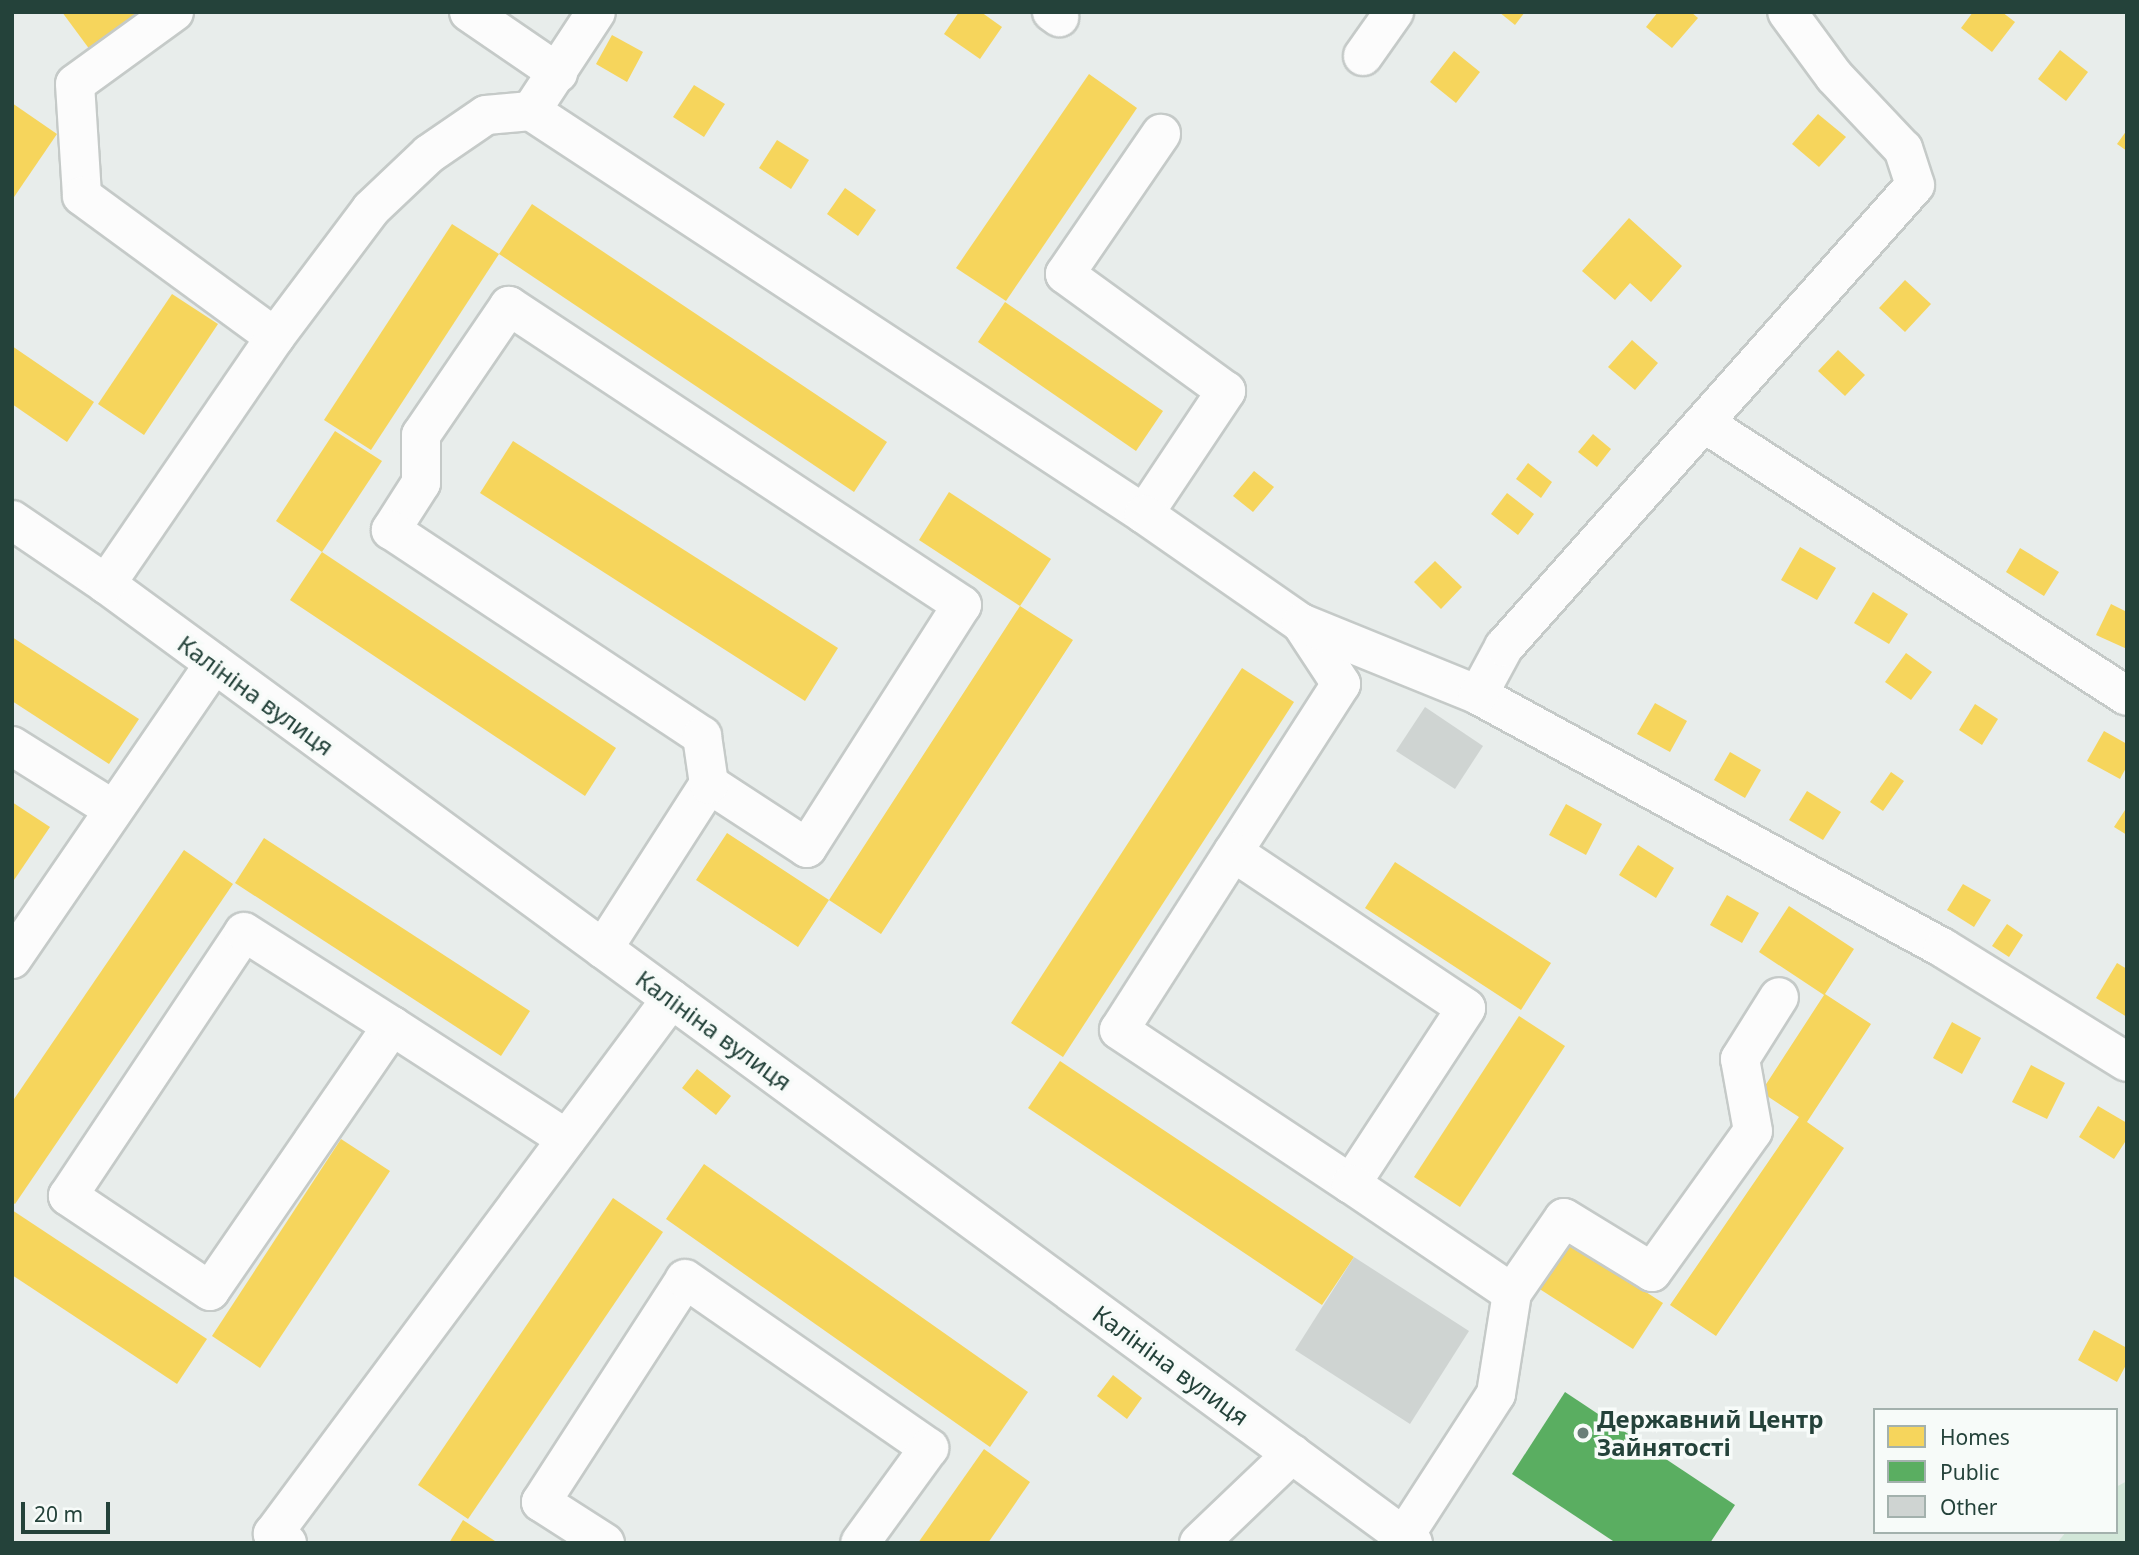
<!DOCTYPE html>
<meta charset="utf-8">
<style>
body{margin:0}
#map{position:relative;width:2139px;height:1555px;overflow:hidden;background:#e8edeb;font-family:"Noto Sans",sans-serif}
div>[style]{position:absolute}
.green>*{inset:0;background:#d1e6d8}
.homes>*{inset:0;background:#f6d55c}
.public>*{inset:0;background:#5aae61}
.building>*{inset:0;background:#cfd4d2}
.roads{filter:drop-shadow(2px 0 #c5cac8) drop-shadow(-2px 0 #c5cac8) drop-shadow(0 2px #c5cac8) drop-shadow(0 -2px #c5cac8)}
.minor>*{height:38px;margin:-19px;padding:0 19px;transform-origin:19px;border-radius:19px;background:#fcfcfc}
.dots>*{width:19px;height:19px;translate:-50% -50%;box-sizing:border-box;border:4px solid #f7fbf9;border-radius:50%}
span{translate:-50% -50%;white-space:nowrap;text-align:center;line-height:1.15;-webkit-text-stroke:7px #f7fbf9;paint-order:stroke}
.street-label{font-size:24px;color:#24423a}
.poi-label{font-size:24px;color:#24423a;font-weight:700}
.left{translate:0 -50%;text-align:left}
.frame{position:absolute;inset:0;border:14px solid #24423a;pointer-events:none}
.legend{position:absolute;left:1873px;top:1408px;width:245px;height:126px;box-sizing:border-box;background:#f7fbf9;border:2px solid #a3b1ad;margin:0;padding:9px 12px;list-style:none;font-size:21px;color:#24423a}
.legend li{display:flex;align-items:center;gap:14px;height:35px}
.legend b{width:35px;border:2px solid #a3b1ad}
.scale{position:absolute;left:21px;top:1502px;width:89px;height:32px;box-sizing:border-box;border:4px solid #24423a;border-top:0;padding-left:9px;font-size:21px;line-height:24px;white-space:nowrap;color:#24423a;-webkit-text-stroke:5px #f7fbf9;paint-order:stroke}
</style>
<div id="map">
<div class="green">
<div style="clip-path:polygon(2127px 1481px,2127px 1543px,2057px 1543px,2066px 1532px,2116px 1532px,2116px 1487px)"></div>
</div>
<div class="homes">
<div style="clip-path:polygon(62px 12px,149px 12px,93px 54px)"></div>
<div style="clip-path:polygon(959px 12px,981px 12px,1002px 27px,980px 59px,944px 34px)"></div>
<div style="clip-path:polygon(1499px 12px,1525px 12px,1515px 25px)"></div>
<div style="clip-path:polygon(1658px 12px,1691px 12px,1698px 18px,1672px 48px,1646px 27px)"></div>
<div style="clip-path:polygon(1973px 12px,2002px 12px,2015px 22px,1992px 52px,1961px 28px)"></div>
<div style="clip-path:polygon(612px 35px,643px 52px,627px 82px,596px 64px)"></div>
<div style="clip-path:polygon(2060px 50px,2088px 72px,2066px 101px,2038px 79px)"></div>
<div style="clip-path:polygon(1454px 51px,1480px 72px,1456px 103px,1430px 82px)"></div>
<div style="clip-path:polygon(1089px 74px,1137px 108px,1006px 301px,956px 268px)"></div>
<div style="clip-path:polygon(694px 85px,725px 104px,704px 137px,673px 117px)"></div>
<div style="clip-path:polygon(12px 103px,57px 134px,12px 200px)"></div>
<div style="clip-path:polygon(1818px 114px,1846px 137px,1819px 167px,1792px 144px)"></div>
<div style="clip-path:polygon(2127px 130px,2127px 151px,2117px 144px)"></div>
<div style="clip-path:polygon(777px 140px,809px 160px,791px 189px,759px 168px)"></div>
<div style="clip-path:polygon(845px 188px,876px 210px,858px 236px,827px 214px)"></div>
<div style="clip-path:polygon(532px 204px,887px 442px,854px 492px,499px 254px)"></div>
<div style="clip-path:polygon(1629px 218px,1682px 266px,1651px 302px,1630px 283px,1615px 300px,1582px 271px)"></div>
<div style="clip-path:polygon(452px 224px,499px 254px,371px 450px,324px 420px)"></div>
<div style="clip-path:polygon(1905px 280px,1931px 304px,1905px 332px,1879px 308px)"></div>
<div style="clip-path:polygon(172px 294px,218px 324px,144px 435px,98px 404px)"></div>
<div style="clip-path:polygon(1005px 302px,1163px 411px,1136px 451px,978px 342px)"></div>
<div style="clip-path:polygon(1632px 340px,1658px 363px,1635px 390px,1608px 367px)"></div>
<div style="clip-path:polygon(12px 346px,94px 402px,67px 442px,12px 404px)"></div>
<div style="clip-path:polygon(1838px 350px,1865px 375px,1845px 396px,1818px 371px)"></div>
<div style="clip-path:polygon(335px 431px,382px 461px,322px 552px,276px 521px)"></div>
<div style="clip-path:polygon(1593px 434px,1611px 449px,1597px 467px,1578px 452px)"></div>
<div style="clip-path:polygon(513px 441px,838px 648px,805px 701px,480px 493px)"></div>
<div style="clip-path:polygon(1528px 463px,1552px 482px,1541px 498px,1516px 479px)"></div>
<div style="clip-path:polygon(1254px 471px,1274px 487px,1253px 512px,1233px 496px)"></div>
<div style="clip-path:polygon(949px 492px,1051px 559px,1020px 606px,919px 540px)"></div>
<div style="clip-path:polygon(1507px 493px,1534px 514px,1518px 535px,1491px 514px)"></div>
<div style="clip-path:polygon(1800px 547px,1836px 568px,1817px 600px,1781px 580px)"></div>
<div style="clip-path:polygon(2020px 548px,2059px 572px,2044px 596px,2006px 572px)"></div>
<div style="clip-path:polygon(322px 552px,616px 748px,585px 796px,290px 600px)"></div>
<div style="clip-path:polygon(1435px 561px,1462px 587px,1441px 609px,1414px 582px)"></div>
<div style="clip-path:polygon(1873px 592px,1908px 614px,1889px 644px,1854px 623px)"></div>
<div style="clip-path:polygon(2111px 604px,2127px 612px,2127px 649px,2096px 635px)"></div>
<div style="clip-path:polygon(1020px 606px,1073px 640px,881px 934px,829px 900px,798px 947px,696px 880px,727px 833px,829px 900px)"></div>
<div style="clip-path:polygon(12px 637px,139px 719px,109px 764px,12px 701px)"></div>
<div style="clip-path:polygon(1906px 653px,1932px 672px,1911px 700px,1885px 682px)"></div>
<div style="clip-path:polygon(1242px 668px,1294px 702px,1063px 1057px,1011px 1023px)"></div>
<div style="clip-path:polygon(1655px 703px,1687px 721px,1670px 752px,1637px 734px)"></div>
<div style="clip-path:polygon(1975px 704px,1998px 719px,1982px 745px,1959px 730px)"></div>
<div style="clip-path:polygon(2104px 731px,2127px 744px,2127px 766px,2120px 779px,2087px 761px)"></div>
<div style="clip-path:polygon(1730px 752px,1761px 770px,1745px 798px,1714px 780px)"></div>
<div style="clip-path:polygon(1891px 772px,1904px 781px,1883px 811px,1870px 802px)"></div>
<div style="clip-path:polygon(1807px 791px,1841px 812px,1823px 840px,1789px 820px)"></div>
<div style="clip-path:polygon(12px 802px,50px 827px,12px 883px)"></div>
<div style="clip-path:polygon(1566px 804px,1602px 824px,1586px 855px,1549px 835px)"></div>
<div style="clip-path:polygon(2127px 807px,2127px 835px,2114px 827px)"></div>
<div style="clip-path:polygon(264px 838px,530px 1011px,501px 1056px,235px 883px)"></div>
<div style="clip-path:polygon(1638px 845px,1674px 868px,1656px 898px,1619px 875px)"></div>
<div style="clip-path:polygon(184px 850px,233px 884px,15px 1204px,12px 1202px,12px 1102px)"></div>
<div style="clip-path:polygon(1395px 862px,1551px 963px,1521px 1010px,1365px 908px)"></div>
<div style="clip-path:polygon(1963px 884px,1991px 900px,1974px 927px,1947px 910px)"></div>
<div style="clip-path:polygon(1727px 895px,1759px 913px,1742px 943px,1710px 925px)"></div>
<div style="clip-path:polygon(1789px 906px,1854px 949px,1825px 994px,1871px 1024px,1807px 1122px,1844px 1148px,1716px 1336px,1670px 1305px,1799px 1117px,1761px 1092px,1824px 995px,1759px 952px)"></div>
<div style="clip-path:polygon(2007px 924px,2023px 935px,2009px 957px,1992px 946px)"></div>
<div style="clip-path:polygon(2117px 963px,2127px 969px,2127px 1017px,2096px 998px)"></div>
<div style="clip-path:polygon(1519px 1016px,1565px 1046px,1460px 1207px,1414px 1177px)"></div>
<div style="clip-path:polygon(1952px 1022px,1981px 1038px,1962px 1074px,1933px 1058px)"></div>
<div style="clip-path:polygon(1060px 1061px,1354px 1257px,1322px 1305px,1028px 1108px)"></div>
<div style="clip-path:polygon(2031px 1065px,2065px 1083px,2047px 1119px,2012px 1102px)"></div>
<div style="clip-path:polygon(697px 1069px,731px 1096px,716px 1115px,682px 1088px)"></div>
<div style="clip-path:polygon(2098px 1106px,2127px 1123px,2127px 1139px,2114px 1159px,2079px 1137px)"></div>
<div style="clip-path:polygon(341px 1139px,390px 1171px,260px 1368px,212px 1336px)"></div>
<div style="clip-path:polygon(704px 1164px,1028px 1392px,990px 1447px,666px 1219px)"></div>
<div style="clip-path:polygon(613px 1198px,663px 1232px,468px 1519px,418px 1485px)"></div>
<div style="clip-path:polygon(12px 1210px,207px 1339px,177px 1384px,12px 1275px)"></div>
<div style="clip-path:polygon(1568px 1242px,1663px 1303px,1633px 1349px,1538px 1288px)"></div>
<div style="clip-path:polygon(2094px 1330px,2127px 1348px,2127px 1363px,2117px 1382px,2078px 1360px)"></div>
<div style="clip-path:polygon(1113px 1375px,1142px 1398px,1127px 1419px,1097px 1396px)"></div>
<div style="clip-path:polygon(984px 1449px,1030px 1482px,988px 1543px,918px 1543px)"></div>
<div style="clip-path:polygon(463px 1520px,498px 1543px,449px 1543px)"></div>
</div>
<div class="public">
<div style="clip-path:polygon(1565px 1392px,1735px 1505px,1710px 1543px,1616px 1543px,1512px 1474px)"></div>
</div>
<div class="building">
<div style="clip-path:polygon(1425px 707px,1483px 746px,1455px 789px,1396px 751px)"></div>
<div style="clip-path:polygon(1354px 1257px,1469px 1331px,1410px 1424px,1295px 1350px)"></div>
</div>
<div class="roads">
<div class="minor">
<div style="left:174px;top:12px;width:122px;rotate:144deg"></div>
<div style="left:75px;top:84px;width:112px;rotate:86.4deg"></div>
<div style="left:82px;top:196px;width:239px;rotate:36.2deg"></div>
<div style="left:469px;top:12px;width:108px;rotate:34.4deg"></div>
<div style="left:1052px;top:12px;width:9px;rotate:36deg"></div>
<div style="left:1363px;top:56px;width:54px;rotate:-54.8deg"></div>
<div style="left:531px;top:111px;width:118px;rotate:-56.7deg"></div>
<div style="left:1704px;top:423px;width:503px;rotate:32.84deg"></div>
<div style="left:1144px;top:514px;width:148px;rotate:-56.3deg"></div>
<div style="left:1226px;top:391px;width:199px;rotate:-144deg"></div>
<div style="left:1065px;top:274px;width:170px;rotate:-55.6deg"></div>
<div style="left:12px;top:520px;width:114px;rotate:34.2deg"></div>
<div style="left:106px;top:584px;width:1621px;rotate:36.27deg"></div>
<div style="left:106px;top:584px;width:299px;rotate:-55.6deg"></div>
<div style="left:275px;top:337px;width:160px;rotate:-53.1deg"></div>
<div style="left:371px;top:209px;width:80px;rotate:-43.5deg"></div>
<div style="left:429px;top:154px;width:69px;rotate:-34.4deg"></div>
<div style="left:486px;top:115px;width:45px;rotate:-5.1deg"></div>
<div style="left:531px;top:111px;width:734px;rotate:33.32deg"></div>
<div style="left:1144px;top:514px;width:191px;rotate:34.8deg"></div>
<div style="left:1301px;top:623px;width:73px;rotate:56.7deg"></div>
<div style="left:1341px;top:684px;width:200px;rotate:122.7deg"></div>
<div style="left:1233px;top:852px;width:211px;rotate:122.6deg"></div>
<div style="left:1119px;top:1030px;width:278px;rotate:33.6deg"></div>
<div style="left:1351px;top:1184px;width:210px;rotate:-56.8deg"></div>
<div style="left:1466px;top:1008px;width:280px;rotate:-146.2deg"></div>
<div style="left:1301px;top:623px;width:191px;rotate:22.1deg"></div>
<div style="left:1478px;top:695px;width:529px;rotate:28.55deg"></div>
<div style="left:1943px;top:948px;width:216px;rotate:31.8deg"></div>
<div style="left:1478px;top:695px;width:55px;rotate:-61.6deg"></div>
<div style="left:1504px;top:647px;width:618px;rotate:-48.34deg"></div>
<div style="left:1915px;top:185px;width:38px;rotate:-108deg"></div>
<div style="left:1903px;top:149px;width:100px;rotate:-133.4deg"></div>
<div style="left:1834px;top:76px;width:79px;rotate:-126.3deg"></div>
<div style="left:12px;top:746px;width:120px;rotate:32.1deg"></div>
<div style="left:603px;top:949px;width:196px;rotate:-57.3deg"></div>
<div style="left:709px;top:784px;width:117px;rotate:33.1deg"></div>
<div style="left:807px;top:848px;width:288px;rotate:-57.5deg"></div>
<div style="left:962px;top:605px;width:543px;rotate:-146.57deg"></div>
<div style="left:509px;top:306px;width:156px;rotate:124.3deg"></div>
<div style="left:421px;top:435px;width:48px;rotate:90deg"></div>
<div style="left:421px;top:483px;width:56px;rotate:122.6deg"></div>
<div style="left:391px;top:530px;width:373px;rotate:33.5deg"></div>
<div style="left:702px;top:736px;width:49px;rotate:81.7deg"></div>
<div style="left:12px;top:959px;width:358px;rotate:-55.6deg"></div>
<div style="left:392px;top:1026px;width:321px;rotate:124.5deg"></div>
<div style="left:210px;top:1291px;width:171px;rotate:-146.2deg"></div>
<div style="left:68px;top:1196px;width:317px;rotate:-56.3deg"></div>
<div style="left:244px;top:932px;width:175px;rotate:32.4deg"></div>
<div style="left:392px;top:1026px;width:208px;rotate:32.9deg"></div>
<div style="left:1351px;top:1184px;width:194px;rotate:34.1deg"></div>
<div style="left:1512px;top:1293px;width:102px;rotate:99deg"></div>
<div style="left:1496px;top:1394px;width:169px;rotate:122.9deg"></div>
<div style="left:1512px;top:1293px;width:91px;rotate:-55.3deg"></div>
<div style="left:1564px;top:1218px;width:103px;rotate:31.5deg"></div>
<div style="left:1652px;top:1272px;width:173px;rotate:-54.4deg"></div>
<div style="left:1753px;top:1131px;width:73px;rotate:-100.2deg"></div>
<div style="left:1740px;top:1059px;width:73px;rotate:-57.8deg"></div>
<div style="left:287px;top:1543px;width:17px;rotate:-147deg"></div>
<div style="left:273px;top:1534px;width:667px;rotate:-53.35deg"></div>
<div style="left:605px;top:1543px;width:76px;rotate:-147.4deg"></div>
<div style="left:541px;top:1502px;width:265px;rotate:-57.1deg"></div>
<div style="left:685px;top:1279px;width:297px;rotate:34.7deg"></div>
<div style="left:929px;top:1448px;width:117px;rotate:126deg"></div>
<div style="left:1199px;top:1543px;width:129px;rotate:-43.7deg"></div>
</div>
</div>
<div class="dots">
<div style="left:1583px;top:1433px;background:#697e78"></div>
</div>
<div class="street-label">
<span style="left:256px;top:695px;rotate:36deg">Калініна вулиця</span>
<span style="left:714px;top:1030px;rotate:36deg">Калініна вулиця</span>
<span style="left:1171px;top:1365px;rotate:36deg">Калініна вулиця</span>
</div>
<div class="poi-label">
<span class="left" style="left:1597px;top:1433px">Державний Центр<br>Зайнятості</span>
</div>
<div class="frame"></div>
<ul class="legend">
<li><b style="height:19px;background:#f6d55c"></b>Homes</li>
<li><b style="height:19px;background:#5aae61"></b>Public</li>
<li><b style="height:19px;background:#cfd4d2"></b>Other</li>
</ul>
<div class="scale">20 m</div>
</div>
